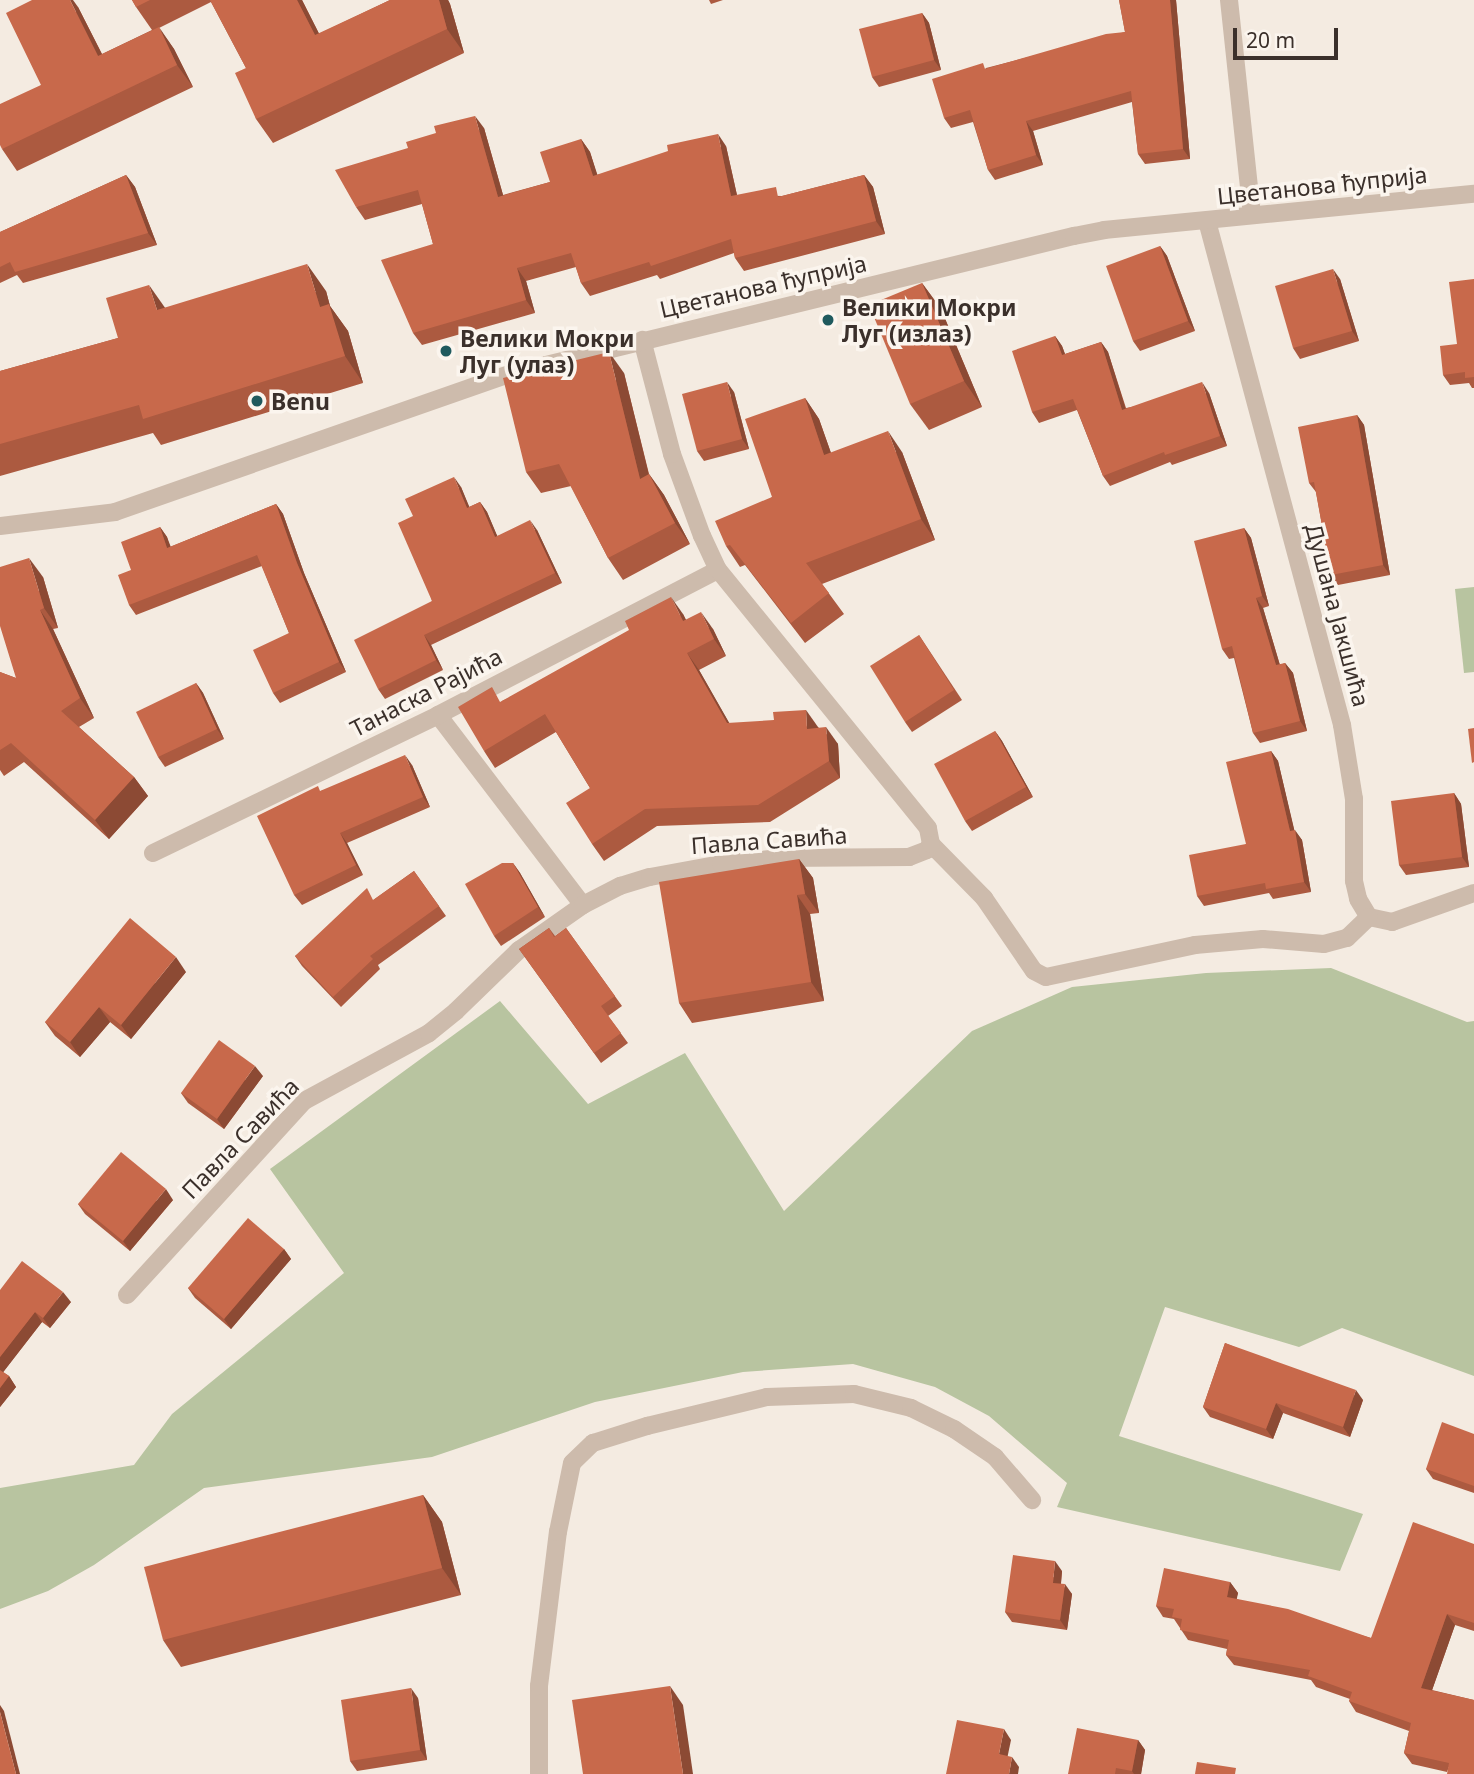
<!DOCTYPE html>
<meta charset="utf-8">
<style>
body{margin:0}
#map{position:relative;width:1474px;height:1774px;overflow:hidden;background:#f4ebe1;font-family:"Noto Sans",sans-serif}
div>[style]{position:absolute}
.green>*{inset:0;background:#b8c4a0}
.minor>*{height:18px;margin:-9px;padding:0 9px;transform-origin:9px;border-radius:9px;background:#cdbbac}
.tertiary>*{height:18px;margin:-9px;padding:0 9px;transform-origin:9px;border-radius:9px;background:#cdbbac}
.wall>*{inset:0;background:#ac5a40}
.shaded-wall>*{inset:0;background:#8c4a34}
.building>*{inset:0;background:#c8694b}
.dots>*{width:19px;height:19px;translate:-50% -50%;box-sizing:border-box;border:4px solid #fbf5ee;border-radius:50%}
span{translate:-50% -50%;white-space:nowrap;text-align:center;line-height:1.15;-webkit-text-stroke:7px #fbf5ee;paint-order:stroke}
.street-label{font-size:23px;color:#3b302b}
.poi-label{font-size:23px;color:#3b302b;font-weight:700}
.left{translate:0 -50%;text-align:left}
.scale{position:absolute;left:1233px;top:28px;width:105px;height:32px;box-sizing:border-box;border:4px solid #3b302b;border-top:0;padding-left:9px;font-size:21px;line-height:24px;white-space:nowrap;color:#3b302b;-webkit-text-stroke:5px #fbf5ee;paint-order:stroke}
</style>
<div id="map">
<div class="green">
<div style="clip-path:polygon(1474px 587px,1474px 672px,1464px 673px,1455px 589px)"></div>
<div style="clip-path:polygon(1331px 968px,1467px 1022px,1474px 1021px,1474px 1376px,1342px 1328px,1299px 1347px,1165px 1307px,1119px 1436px,1363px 1514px,1340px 1571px,1057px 1507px,1067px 1483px,989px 1416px,935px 1387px,853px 1364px,743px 1372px,595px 1402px,432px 1457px,204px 1488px,94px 1565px,48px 1591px,0 1609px,0 1488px,134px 1465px,172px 1414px,344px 1273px,270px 1169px,500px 1001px,588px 1104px,685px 1053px,784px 1211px,972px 1031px,1072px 987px,1206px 973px)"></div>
</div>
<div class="minor">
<div style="left:1229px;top:0;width:216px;rotate:83.9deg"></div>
<div style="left:1207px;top:221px;width:522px;rotate:75deg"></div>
<div style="left:1342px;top:725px;width:75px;rotate:80.8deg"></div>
<div style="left:1354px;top:799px;width:82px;rotate:90deg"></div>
<div style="left:1354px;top:881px;width:18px;rotate:77deg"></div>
<div style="left:1358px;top:899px;width:21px;rotate:59deg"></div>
<div style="left:1369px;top:917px;width:24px;rotate:12deg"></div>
<div style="left:1392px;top:922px;width:87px;rotate:-19.5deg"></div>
<div style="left:438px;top:715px;width:239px;rotate:52.7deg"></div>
<div style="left:931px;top:844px;width:76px;rotate:45.5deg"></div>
<div style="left:984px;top:898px;width:88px;rotate:55.6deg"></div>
<div style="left:1034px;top:971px;width:13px;rotate:27deg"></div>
<div style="left:1046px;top:977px;width:152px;rotate:-12.1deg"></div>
<div style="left:1195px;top:945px;width:68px;rotate:-5deg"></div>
<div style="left:1263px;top:939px;width:61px;rotate:4.7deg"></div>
<div style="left:1324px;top:944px;width:24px;rotate:-15deg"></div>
<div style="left:1347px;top:938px;width:30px;rotate:-44deg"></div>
<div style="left:153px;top:853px;width:317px;rotate:-25.8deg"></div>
<div style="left:438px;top:715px;width:315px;rotate:-27.4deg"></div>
<div style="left:127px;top:1295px;width:263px;rotate:-47.6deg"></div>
<div style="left:304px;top:1101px;width:142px;rotate:-28.5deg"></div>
<div style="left:429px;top:1033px;width:35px;rotate:-39deg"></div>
<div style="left:456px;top:1011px;width:88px;rotate:-44.1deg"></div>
<div style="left:519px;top:950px;width:78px;rotate:-35.1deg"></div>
<div style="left:583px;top:905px;width:42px;rotate:-27.2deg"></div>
<div style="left:620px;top:886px;width:31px;rotate:-17deg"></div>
<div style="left:650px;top:877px;width:72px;rotate:-10.4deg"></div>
<div style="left:721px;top:864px;width:60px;rotate:-5.7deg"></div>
<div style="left:781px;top:858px;width:128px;rotate:-0.4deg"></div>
<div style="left:909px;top:857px;width:19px;rotate:-21deg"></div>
<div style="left:927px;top:850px;width:7px;rotate:-56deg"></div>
<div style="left:931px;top:844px;width:16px;rotate:-101deg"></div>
<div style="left:928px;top:828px;width:333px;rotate:-129.1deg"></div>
<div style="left:718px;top:570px;width:38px;rotate:-115deg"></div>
<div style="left:702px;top:536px;width:87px;rotate:-110.1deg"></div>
<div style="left:672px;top:454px;width:118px;rotate:-104.7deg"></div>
<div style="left:539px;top:1774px;width:88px;rotate:-90deg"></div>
<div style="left:539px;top:1686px;width:155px;rotate:-83deg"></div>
<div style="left:558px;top:1532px;width:70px;rotate:-78.5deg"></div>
<div style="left:572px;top:1463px;width:29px;rotate:-44deg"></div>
<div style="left:593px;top:1443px;width:57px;rotate:-17.5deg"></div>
<div style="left:647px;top:1426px;width:123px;rotate:-13.6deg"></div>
<div style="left:767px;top:1397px;width:87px;rotate:-2deg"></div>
<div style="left:854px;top:1394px;width:59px;rotate:13.8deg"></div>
<div style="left:911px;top:1408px;width:48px;rotate:26deg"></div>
<div style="left:954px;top:1429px;width:50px;rotate:34.3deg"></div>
<div style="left:995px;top:1457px;width:57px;rotate:49.3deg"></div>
</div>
<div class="tertiary">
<div style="left:0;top:526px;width:116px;rotate:-6.9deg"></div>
<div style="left:115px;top:512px;width:417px;rotate:-19.3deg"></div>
<div style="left:509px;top:374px;width:582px;rotate:-13.73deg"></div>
<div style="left:1074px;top:236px;width:31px;rotate:-11deg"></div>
<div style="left:1104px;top:230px;width:372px;rotate:-5.6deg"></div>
</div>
<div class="wall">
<div style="clip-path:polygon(132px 0,302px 0,319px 34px,390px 0,448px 0,450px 4px,464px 53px,273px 143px,256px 119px,246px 68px,211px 2px,159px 28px,174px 49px,193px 87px,17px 171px,2px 149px,41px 85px,78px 7px,102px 54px,152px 30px,136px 7px)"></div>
<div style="clip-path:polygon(709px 0,723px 0,711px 4px)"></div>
<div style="clip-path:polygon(1119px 0,1176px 0,1190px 159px,1145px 164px,1138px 154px,1132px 102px,1033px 131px,1043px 165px,995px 180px,988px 170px,973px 122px,951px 128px,944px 118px,986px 68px,1125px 32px)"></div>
<div style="clip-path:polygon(922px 13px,929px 23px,941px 70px,879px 87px,872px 77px)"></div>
<div style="clip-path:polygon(484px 128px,503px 195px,550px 182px,581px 139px,590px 152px,597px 175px,726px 146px,737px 195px,782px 196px,864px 175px,873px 187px,885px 234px,744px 271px,735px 258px,734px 253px,660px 279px,657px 275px,590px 296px,581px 283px,576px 267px,526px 281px,535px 313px,422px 345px,413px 333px,433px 244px,422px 204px,365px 220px,356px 207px)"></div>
<div style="clip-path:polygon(126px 175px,135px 187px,157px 245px,23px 283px,17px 275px,0 283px,0 232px)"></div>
<div style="clip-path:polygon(1160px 246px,1167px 256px,1195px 331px,1140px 351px,1133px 341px)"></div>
<div style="clip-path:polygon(1340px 279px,1359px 341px,1300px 359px,1293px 348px)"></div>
<div style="clip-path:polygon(1474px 279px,1474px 388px,1472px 388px,1469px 383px,1450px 385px,1443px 375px,1457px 344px)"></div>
<div style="clip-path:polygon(922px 283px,941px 309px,982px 407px,929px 430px,910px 404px)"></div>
<div style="clip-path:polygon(326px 291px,330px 306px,348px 331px,363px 383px,161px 445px,153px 433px,0 476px,0 371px,118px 338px,165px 308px)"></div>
<div style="clip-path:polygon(1055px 336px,1062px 346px,1065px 354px,1101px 342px,1108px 352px,1126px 408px,1209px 393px,1227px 446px,1172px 465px,1170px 462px,1110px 486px,1103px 476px,1077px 410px,1039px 423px,1032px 412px)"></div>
<div style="clip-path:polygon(624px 373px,649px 474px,664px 495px,690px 544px,623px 580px,608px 558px,571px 486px,541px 493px,526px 472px)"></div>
<div style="clip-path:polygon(734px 392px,749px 449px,704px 461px,697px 451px)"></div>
<div style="clip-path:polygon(805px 398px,819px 419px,831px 453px,902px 452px,935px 540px,822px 584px,844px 614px,805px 643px,745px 565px,740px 567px,726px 546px,772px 497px)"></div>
<div style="clip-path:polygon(1357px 415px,1364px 425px,1390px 575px,1338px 585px,1331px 575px,1316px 492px,1309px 483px)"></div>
<div style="clip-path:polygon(461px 487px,469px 507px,480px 502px,487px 512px,497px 536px,537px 530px,562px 583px,431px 645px,443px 670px,385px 699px,378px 689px,432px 601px,413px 516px)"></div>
<div style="clip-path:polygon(276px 504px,283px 514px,304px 573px,346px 672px,280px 703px,273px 693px,289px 633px,262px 566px,136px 615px,129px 605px,131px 570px,160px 527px,167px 537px,170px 547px)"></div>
<div style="clip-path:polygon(1244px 528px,1251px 538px,1269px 606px,1263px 608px,1280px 665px,1285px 663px,1293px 673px,1307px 731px,1260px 743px,1253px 733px,1234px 658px,1229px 659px,1222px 649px)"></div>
<div style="clip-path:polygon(43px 577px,58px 628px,53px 629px,94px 718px,79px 727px,134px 777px,148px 796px,109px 839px,24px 762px,4px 776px,0 770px,0 672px,16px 678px)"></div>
<div style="clip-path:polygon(683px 614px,686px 620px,713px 629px,726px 656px,699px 670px,729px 723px,818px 727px,838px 744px,840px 778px,770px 822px,657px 826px,604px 861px,592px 844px,590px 788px,556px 732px,495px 768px,484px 751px,502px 701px)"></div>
<div style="clip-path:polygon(919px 635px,962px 700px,912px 732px,905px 722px)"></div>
<div style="clip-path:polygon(196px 683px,203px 693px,224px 739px,165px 767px,158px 757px)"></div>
<div style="clip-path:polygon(995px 731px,1002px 741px,1033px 797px,972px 831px,965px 821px)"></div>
<div style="clip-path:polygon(1271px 751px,1278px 761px,1294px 830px,1302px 840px,1311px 892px,1273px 899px,1269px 893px,1204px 906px,1197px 896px,1246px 844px)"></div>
<div style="clip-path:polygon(412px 765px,430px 807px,347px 843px,363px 875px,302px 905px,294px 895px,321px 791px)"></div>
<div style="clip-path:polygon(1454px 793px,1461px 804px,1469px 867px,1406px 875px,1399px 865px)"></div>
<div style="clip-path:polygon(799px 859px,813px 878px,819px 913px,810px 914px,824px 1001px,692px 1023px,679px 1003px)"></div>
<div style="clip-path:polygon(513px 863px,520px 873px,545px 917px,501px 946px,494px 936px)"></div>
<div style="clip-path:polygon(414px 871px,446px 916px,378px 965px,380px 969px,341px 1007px,302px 966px,295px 956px)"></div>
<div style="clip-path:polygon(549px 928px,555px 936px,566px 928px,622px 1006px,608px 1016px,628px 1043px,601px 1063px,519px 949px)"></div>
<div style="clip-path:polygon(186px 972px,131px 1039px,110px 1022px,80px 1057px,55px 1036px,45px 1022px)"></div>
<div style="clip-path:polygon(263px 1076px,224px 1129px,188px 1103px,181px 1093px)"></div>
<div style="clip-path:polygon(173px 1200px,130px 1251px,85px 1214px,78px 1204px)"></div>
<div style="clip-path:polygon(284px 1249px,291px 1259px,231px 1329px,195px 1298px,188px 1288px)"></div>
<div style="clip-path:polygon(0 1290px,71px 1302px,50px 1328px,42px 1322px,3px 1372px,9px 1376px,16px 1387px,0 1407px)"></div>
<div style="clip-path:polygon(1225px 1343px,1363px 1400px,1350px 1437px,1283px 1413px,1273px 1439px,1210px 1417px,1203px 1407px)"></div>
<div style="clip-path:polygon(1474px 1434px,1474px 1493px,1433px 1479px,1426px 1469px)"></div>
<div style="clip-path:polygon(423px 1495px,442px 1522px,461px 1595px,181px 1667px,163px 1640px)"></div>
<div style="clip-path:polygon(1474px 1544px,1474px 1631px,1455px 1625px,1432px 1690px,1474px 1700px,1447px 1772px,1412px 1764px,1404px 1753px,1409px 1731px,1356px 1712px,1349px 1701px,1350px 1699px,1316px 1687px,1311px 1680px,1234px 1665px,1226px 1655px,1227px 1649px,1188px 1640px,1174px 1619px,1163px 1617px,1156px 1606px,1230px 1582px,1238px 1593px,1236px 1599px,1371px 1638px)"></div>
<div style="clip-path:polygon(1062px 1571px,1061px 1584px,1072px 1594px,1067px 1630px,1012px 1622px,1005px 1612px)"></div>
<div style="clip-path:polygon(418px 1698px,427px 1760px,357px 1771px,350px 1761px)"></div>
<div style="clip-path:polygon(1138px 1740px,1145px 1750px,1141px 1774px,1068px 1774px)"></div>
</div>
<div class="shaded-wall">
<div style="clip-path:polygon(70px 0,73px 0,78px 7px,114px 78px,98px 56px)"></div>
<div style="clip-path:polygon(297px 0,302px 0,332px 59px,315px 35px)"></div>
<div style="clip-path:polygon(439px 0,448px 0,450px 4px,464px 53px,447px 29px)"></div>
<div style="clip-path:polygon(1170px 0,1176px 0,1190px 159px,1183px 149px)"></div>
<div style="clip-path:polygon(922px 13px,929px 23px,941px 70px,934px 60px)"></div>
<div style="clip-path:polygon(159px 27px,174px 49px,193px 87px,177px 65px)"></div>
<div style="clip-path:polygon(475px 116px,484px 128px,507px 209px,498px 197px)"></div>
<div style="clip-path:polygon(1026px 121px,1033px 131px,1043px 165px,1036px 155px)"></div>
<div style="clip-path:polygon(718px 134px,726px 146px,740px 209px,731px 196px)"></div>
<div style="clip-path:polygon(581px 139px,590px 152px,602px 189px,593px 176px)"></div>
<div style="clip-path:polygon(126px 175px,135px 187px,157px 245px,148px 233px)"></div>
<div style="clip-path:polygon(864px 175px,873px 187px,885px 234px,876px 221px)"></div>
<div style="clip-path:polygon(1160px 246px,1167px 256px,1195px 331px,1188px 321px)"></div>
<div style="clip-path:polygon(307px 264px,326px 291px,330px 306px,348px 331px,363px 383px,345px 356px,320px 307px)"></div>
<div style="clip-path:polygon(517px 268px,526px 281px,535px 313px,526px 300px)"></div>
<div style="clip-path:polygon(1333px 269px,1340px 279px,1359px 341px,1352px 331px)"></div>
<div style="clip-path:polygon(922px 283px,941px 309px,982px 407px,964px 381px)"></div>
<div style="clip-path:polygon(149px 285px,168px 312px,157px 310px)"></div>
<div style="clip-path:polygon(1055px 336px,1062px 346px,1069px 365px,1062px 355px)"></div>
<div style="clip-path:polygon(1101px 342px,1108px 352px,1129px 420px,1122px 410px)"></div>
<div style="clip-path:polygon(609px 352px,624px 373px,655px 500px,640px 479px)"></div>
<div style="clip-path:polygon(727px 382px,734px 392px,749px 449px,742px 439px)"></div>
<div style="clip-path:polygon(1202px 382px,1209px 393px,1227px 446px,1220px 436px)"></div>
<div style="clip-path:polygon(805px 398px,819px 419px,839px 476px,824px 455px)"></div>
<div style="clip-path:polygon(1357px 415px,1364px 425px,1390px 575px,1383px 565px)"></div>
<div style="clip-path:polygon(888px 431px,902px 452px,935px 540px,921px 519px)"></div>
<div style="clip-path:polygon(649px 474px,664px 495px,690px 544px,675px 523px)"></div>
<div style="clip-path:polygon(454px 477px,461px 487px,474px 518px,467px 508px)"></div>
<div style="clip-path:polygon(480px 502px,487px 512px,502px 547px,495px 537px)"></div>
<div style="clip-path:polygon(276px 504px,283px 514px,304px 573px,346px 672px,339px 662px,297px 563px)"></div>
<div style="clip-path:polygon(530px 520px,537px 530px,562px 583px,555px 573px)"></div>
<div style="clip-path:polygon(160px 527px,167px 537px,175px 558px,167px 548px)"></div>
<div style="clip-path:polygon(1244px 528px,1251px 538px,1269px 606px,1262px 596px)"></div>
<div style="clip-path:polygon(29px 558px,43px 577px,58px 628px,44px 608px)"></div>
<div style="clip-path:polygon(671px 597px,683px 614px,695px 638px,683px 621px)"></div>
<div style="clip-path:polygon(1256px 598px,1263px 608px,1283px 676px,1276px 665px)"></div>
<div style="clip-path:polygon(40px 610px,53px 629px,94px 718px,80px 698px)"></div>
<div style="clip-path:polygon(701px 612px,713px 629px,726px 656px,714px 639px)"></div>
<div style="clip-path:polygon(424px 635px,431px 645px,443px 670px,436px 660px)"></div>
<div style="clip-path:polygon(687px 653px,699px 670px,739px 740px,727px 723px)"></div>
<div style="clip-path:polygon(1285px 663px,1293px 673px,1307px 731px,1300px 721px)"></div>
<div style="clip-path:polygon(196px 683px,203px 693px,224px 739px,217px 729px)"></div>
<div style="clip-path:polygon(806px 710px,818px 727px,819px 746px,807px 729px)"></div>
<div style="clip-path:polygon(826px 727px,838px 744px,840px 778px,829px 761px)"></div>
<div style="clip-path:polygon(995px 731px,1002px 741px,1033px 797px,1026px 787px)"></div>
<div style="clip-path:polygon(1271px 751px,1278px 761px,1296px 837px,1295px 830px,1302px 840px,1311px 892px,1304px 882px,1290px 831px)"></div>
<div style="clip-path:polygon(405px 755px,412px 765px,430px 807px,423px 797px)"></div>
<div style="clip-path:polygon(134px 777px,148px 796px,109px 839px,95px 820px)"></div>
<div style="clip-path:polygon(1454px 793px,1461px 804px,1469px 867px,1462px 857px)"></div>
<div style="clip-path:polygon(340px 833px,347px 843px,363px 875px,356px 865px)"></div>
<div style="clip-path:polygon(799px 859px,813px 878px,819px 913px,805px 894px)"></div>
<div style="clip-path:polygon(513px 863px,520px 873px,545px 917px,538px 907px)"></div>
<div style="clip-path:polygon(797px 895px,810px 914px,824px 1001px,811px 982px)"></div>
<div style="clip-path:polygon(176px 957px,186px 972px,131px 1039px,121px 1025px)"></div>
<div style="clip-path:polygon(99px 1007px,110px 1022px,80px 1057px,70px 1042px)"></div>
<div style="clip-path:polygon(255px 1066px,263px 1076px,224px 1129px,217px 1119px)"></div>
<div style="clip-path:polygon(166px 1189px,173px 1200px,130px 1251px,123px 1241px)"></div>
<div style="clip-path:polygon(284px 1249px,291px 1259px,231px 1329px,224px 1319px)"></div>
<div style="clip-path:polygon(63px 1292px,71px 1302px,50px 1328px,43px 1318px)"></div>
<div style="clip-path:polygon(35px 1312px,42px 1322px,1px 1375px,0 1374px,0 1357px)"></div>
<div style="clip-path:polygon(9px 1376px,16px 1387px,0 1407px,0 1388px)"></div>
<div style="clip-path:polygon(1356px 1390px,1363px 1400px,1350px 1437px,1343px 1427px)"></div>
<div style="clip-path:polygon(1276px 1403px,1283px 1413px,1273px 1439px,1266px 1429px)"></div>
<div style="clip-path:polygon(423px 1495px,442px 1522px,461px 1595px,442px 1568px)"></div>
<div style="clip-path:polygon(1055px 1561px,1062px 1571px,1060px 1593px,1053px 1583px)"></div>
<div style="clip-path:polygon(1230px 1582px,1238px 1593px,1235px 1608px,1227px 1597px)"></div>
<div style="clip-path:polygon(1065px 1584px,1072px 1594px,1067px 1630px,1060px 1620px)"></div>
<div style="clip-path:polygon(1447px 1614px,1455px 1625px,1429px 1699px,1421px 1688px)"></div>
<div style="clip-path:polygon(670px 1686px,683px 1705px,693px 1774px,683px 1774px)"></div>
<div style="clip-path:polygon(411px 1688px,418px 1698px,427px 1760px,420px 1750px)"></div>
<div style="clip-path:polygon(0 1705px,4px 1711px,20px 1774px,16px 1774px,0 1712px)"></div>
<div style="clip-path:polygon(1004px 1729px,1011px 1740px,1006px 1764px,999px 1754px)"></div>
<div style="clip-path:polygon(1138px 1740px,1145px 1750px,1141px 1774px,1134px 1774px,1132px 1771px)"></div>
<div style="clip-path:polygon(1012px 1757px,1019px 1767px,1018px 1774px,1009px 1774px)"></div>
</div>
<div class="building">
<div style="clip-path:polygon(32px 0,70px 0,98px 56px,159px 27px,177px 65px,2px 149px,0 145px,0 104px,41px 85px,6px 13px)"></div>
<div style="clip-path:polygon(132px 0,150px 0,136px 7px)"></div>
<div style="clip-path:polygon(210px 0,297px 0,315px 35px,390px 0,439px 0,447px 29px,256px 119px,235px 73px,246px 68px)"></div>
<div style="clip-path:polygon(1119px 0,1170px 0,1183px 149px,1138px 154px,1131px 91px,1026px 121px,1036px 155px,988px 170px,970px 110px,944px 118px,932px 79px,983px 63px,985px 69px,1106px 34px,1125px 32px)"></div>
<div style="clip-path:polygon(922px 13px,934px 60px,872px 77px,859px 29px)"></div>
<div style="clip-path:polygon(475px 116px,498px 197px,550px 182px,540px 152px,581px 139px,593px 176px,668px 151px,667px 145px,718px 134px,731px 196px,776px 187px,778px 197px,864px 175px,876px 221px,735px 258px,731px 239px,651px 266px,649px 262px,581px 283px,571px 253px,517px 268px,526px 300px,413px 333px,381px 260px,433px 244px,418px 190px,356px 207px,335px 170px,408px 148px,406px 142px,436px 133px,434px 126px)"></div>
<div style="clip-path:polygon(126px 175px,148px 233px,15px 272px,10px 262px,0 267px,0 232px)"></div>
<div style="clip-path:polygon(1160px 246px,1188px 321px,1133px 341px,1106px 266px)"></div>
<div style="clip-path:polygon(307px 264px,320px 307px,329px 304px,345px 356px,143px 419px,139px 405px,0 444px,0 371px,118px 338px,106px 298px,149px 285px,157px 310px)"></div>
<div style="clip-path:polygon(1333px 269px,1352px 331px,1293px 348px,1275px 286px)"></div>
<div style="clip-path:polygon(1474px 279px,1474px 377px,1465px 378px,1465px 372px,1443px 375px,1440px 346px,1457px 344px,1449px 282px)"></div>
<div style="clip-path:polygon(922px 283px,964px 381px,910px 404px,869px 305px)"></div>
<div style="clip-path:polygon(1055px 336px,1062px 355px,1101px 342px,1122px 410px,1202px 382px,1220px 436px,1165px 455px,1164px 452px,1103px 476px,1073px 399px,1032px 412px,1012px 351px)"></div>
<div style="clip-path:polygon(609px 352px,640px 479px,649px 474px,675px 523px,608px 558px,559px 464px,526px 472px,503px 378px)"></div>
<div style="clip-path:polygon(727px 382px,742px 439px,697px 451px,682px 394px)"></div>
<div style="clip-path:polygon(805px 398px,824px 455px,888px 431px,921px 519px,806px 563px,829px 593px,791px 623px,730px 545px,726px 546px,715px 521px,772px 497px,745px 419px)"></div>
<div style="clip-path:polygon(1357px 415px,1383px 565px,1331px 575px,1314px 482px,1309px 483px,1298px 427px)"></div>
<div style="clip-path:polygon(454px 477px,467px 508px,480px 502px,495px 537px,530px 520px,555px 573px,424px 635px,436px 660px,378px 689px,354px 640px,432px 601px,398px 523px,413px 516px,405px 499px)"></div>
<div style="clip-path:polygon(276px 504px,297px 563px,339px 662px,273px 693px,253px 650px,289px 633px,257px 555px,129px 605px,118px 575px,131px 570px,121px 542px,160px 527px,167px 548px)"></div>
<div style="clip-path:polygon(1244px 528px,1262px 596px,1256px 598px,1276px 665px,1285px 663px,1300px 721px,1253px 733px,1232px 646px,1222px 649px,1194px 541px)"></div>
<div style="clip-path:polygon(29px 558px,44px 608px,40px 610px,80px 698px,61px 711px,134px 777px,95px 820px,11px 743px,0 750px,0 672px,16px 678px,0 626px,0 567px)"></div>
<div style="clip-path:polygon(671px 597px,683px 621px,701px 612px,714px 639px,687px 653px,727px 723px,774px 720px,773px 712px,806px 710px,807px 729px,826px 727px,829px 761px,758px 805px,645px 809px,592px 844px,566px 803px,590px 788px,545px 714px,484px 751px,458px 707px,492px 687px,500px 702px,629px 630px,625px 621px)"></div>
<div style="clip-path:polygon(919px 635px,954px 690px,905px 722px,870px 666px)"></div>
<div style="clip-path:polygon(196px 683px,217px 729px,158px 757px,136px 712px)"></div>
<div style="clip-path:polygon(1474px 728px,1474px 762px,1472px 763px,1468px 729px)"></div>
<div style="clip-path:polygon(995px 731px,1026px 787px,965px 821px,934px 764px)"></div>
<div style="clip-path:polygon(1271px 751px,1290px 831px,1295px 830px,1304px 882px,1266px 889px,1265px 883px,1197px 896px,1189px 855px,1246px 844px,1226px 762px)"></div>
<div style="clip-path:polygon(405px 755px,423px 797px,340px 833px,356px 865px,294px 895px,257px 816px,318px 786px,320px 791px)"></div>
<div style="clip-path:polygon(1454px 793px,1462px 857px,1399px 865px,1391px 801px)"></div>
<div style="clip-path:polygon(799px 859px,805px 894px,797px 895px,811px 982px,679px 1003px,659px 882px)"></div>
<div style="clip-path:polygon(502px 863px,513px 863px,538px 907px,494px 936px,465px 884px)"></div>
<div style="clip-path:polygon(414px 871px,439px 906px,370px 956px,373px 959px,333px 997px,295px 956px,367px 888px,373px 900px)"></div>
<div style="clip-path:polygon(130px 918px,176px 957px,121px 1025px,99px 1007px,70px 1042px,45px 1022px)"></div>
<div style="clip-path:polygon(549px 928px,554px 937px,566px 928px,615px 996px,601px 1006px,621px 1033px,594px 1053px,519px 949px)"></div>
<div style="clip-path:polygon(219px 1040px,255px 1066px,217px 1119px,181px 1093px)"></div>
<div style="clip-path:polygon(121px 1152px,166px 1189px,123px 1241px,78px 1204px)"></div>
<div style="clip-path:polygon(248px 1218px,284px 1249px,224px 1319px,188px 1288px)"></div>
<div style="clip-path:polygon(22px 1261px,63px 1292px,43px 1318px,35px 1312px,0 1357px,0 1290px)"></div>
<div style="clip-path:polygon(1225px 1343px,1356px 1390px,1343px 1427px,1276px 1403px,1266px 1429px,1203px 1407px)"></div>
<div style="clip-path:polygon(0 1370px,9px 1376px,0 1388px)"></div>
<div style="clip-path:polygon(1442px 1422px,1474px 1434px,1474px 1486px,1426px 1469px)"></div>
<div style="clip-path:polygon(423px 1495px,442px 1568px,163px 1640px,144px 1567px)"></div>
<div style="clip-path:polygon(1413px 1522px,1474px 1544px,1474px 1623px,1447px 1614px,1421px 1688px,1474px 1700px,1474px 1774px,1447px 1774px,1449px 1763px,1404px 1753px,1411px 1723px,1349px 1701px,1352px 1692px,1308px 1676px,1310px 1670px,1226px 1655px,1229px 1640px,1180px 1630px,1182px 1619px,1172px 1617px,1174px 1609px,1156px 1606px,1164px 1568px,1230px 1582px,1227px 1597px,1288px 1609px,1371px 1638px)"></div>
<div style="clip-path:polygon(1013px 1555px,1055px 1561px,1053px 1583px,1065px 1584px,1060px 1620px,1005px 1612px)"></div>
<div style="clip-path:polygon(670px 1686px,683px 1774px,583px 1774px,572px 1700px)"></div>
<div style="clip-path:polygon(411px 1688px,420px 1750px,350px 1761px,341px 1700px)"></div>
<div style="clip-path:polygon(0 1712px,16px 1774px,0 1774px)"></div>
<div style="clip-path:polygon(957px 1720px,1004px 1729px,999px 1754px,1012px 1757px,1009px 1774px,946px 1774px)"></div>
<div style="clip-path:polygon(1077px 1728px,1138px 1740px,1132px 1771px,1116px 1768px,1115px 1774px,1068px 1774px)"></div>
<div style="clip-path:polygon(1197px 1762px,1236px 1768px,1235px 1774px,1195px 1774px)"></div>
</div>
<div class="dots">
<div style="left:828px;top:320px;background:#1f5a5e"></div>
<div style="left:446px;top:351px;background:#1f5a5e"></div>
<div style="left:257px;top:401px;background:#1f5a5e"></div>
</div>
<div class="street-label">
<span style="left:1322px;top:185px;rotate:-6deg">Цветанова ћуприја</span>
<span style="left:763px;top:286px;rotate:-13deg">Цветанова ћуприја</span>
<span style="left:1338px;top:615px;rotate:75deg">Душана Јакшића</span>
<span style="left:426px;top:692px;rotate:-27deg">Танаска Рајића</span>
<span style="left:769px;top:840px;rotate:-4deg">Павла Савића</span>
<span style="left:240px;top:1138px;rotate:-46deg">Павла Савића</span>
</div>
<div class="poi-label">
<span class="left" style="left:842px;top:320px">Велики Мокри<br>Луг (излаз)</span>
<span class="left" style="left:460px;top:351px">Велики Мокри<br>Луг (улаз)</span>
<span class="left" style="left:271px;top:401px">Benu</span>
</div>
<div class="scale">20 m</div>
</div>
